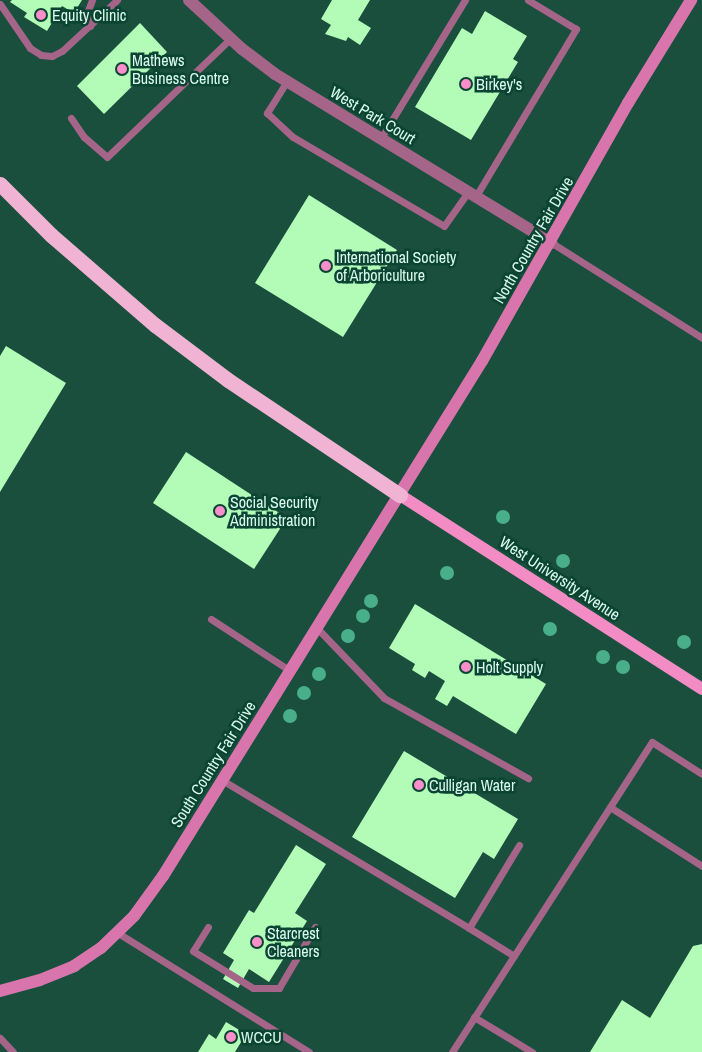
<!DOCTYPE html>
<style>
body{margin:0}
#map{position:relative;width:702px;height:1052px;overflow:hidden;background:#194f3c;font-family:"Archivo Narrow",sans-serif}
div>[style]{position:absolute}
.building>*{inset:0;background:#b2fcb8}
.lane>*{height:7px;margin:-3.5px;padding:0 3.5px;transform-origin:3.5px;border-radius:3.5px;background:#a56588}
.street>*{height:12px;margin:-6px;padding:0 6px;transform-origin:6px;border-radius:6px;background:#a56588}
.secondary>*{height:12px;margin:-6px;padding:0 6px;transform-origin:6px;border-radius:6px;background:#d975ad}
.primary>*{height:12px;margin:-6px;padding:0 6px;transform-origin:6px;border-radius:6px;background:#f38cc5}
.highway>*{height:15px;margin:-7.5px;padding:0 7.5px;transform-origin:7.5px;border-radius:7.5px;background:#f1b3d3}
.trees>*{width:14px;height:14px;margin:-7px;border-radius:50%;background:#49ae8a}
.dots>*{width:14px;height:14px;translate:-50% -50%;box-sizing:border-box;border:2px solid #0b4432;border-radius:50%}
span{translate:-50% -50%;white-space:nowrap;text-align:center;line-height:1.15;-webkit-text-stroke:5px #0b4432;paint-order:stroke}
.poi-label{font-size:16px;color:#d9fbec}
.left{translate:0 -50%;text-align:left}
.street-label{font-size:16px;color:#d9fbec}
</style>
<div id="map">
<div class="building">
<div style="clip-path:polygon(12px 0,82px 0,74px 13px,62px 6px,47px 31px,24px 17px,27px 13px,10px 2px)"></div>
<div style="clip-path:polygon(332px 0,370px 0,358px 20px,371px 28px,360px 45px,348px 37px,346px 41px,325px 34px,331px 25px,321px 19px)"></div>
<div style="clip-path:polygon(485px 11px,527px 36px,513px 59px,518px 62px,471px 140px,415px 107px,462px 28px,472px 34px)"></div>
<div style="clip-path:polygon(140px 23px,167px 52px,104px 114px,77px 86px)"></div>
<div style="clip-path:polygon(309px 195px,397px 250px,343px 337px,255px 283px)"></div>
<div style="clip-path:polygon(6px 346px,66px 383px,0 492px,0 356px)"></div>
<div style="clip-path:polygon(186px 452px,287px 518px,254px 569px,153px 503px)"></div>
<div style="clip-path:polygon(415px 604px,546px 684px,516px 734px,453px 696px,447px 706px,435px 699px,445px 681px,429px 671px,425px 678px,412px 670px,415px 664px,389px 648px)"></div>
<div style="clip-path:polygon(404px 751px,518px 819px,494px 859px,483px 852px,455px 898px,352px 837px)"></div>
<div style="clip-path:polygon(296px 845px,326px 864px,295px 913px,307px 921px,269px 982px,249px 969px,238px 988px,223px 979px,234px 960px,223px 953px,249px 910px,254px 913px)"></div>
<div style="clip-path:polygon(702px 944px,702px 1052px,590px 1052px,622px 1000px,650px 1018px,693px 946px)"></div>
<div style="clip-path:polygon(226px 1022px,246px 1034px,235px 1052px,198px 1052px,209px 1034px,216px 1039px)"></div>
</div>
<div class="lane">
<div style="left:0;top:4px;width:53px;rotate:55.7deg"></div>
<div style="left:30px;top:48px;width:13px;rotate:32deg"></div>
<div style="left:41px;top:55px;width:11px;rotate:5deg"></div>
<div style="left:52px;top:56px;width:11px;rotate:-27deg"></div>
<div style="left:62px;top:51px;width:75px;rotate:-42.8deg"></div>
<div style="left:90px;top:26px;width:13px;rotate:-103deg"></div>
<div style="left:87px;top:13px;width:14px;rotate:-69deg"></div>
<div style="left:287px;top:81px;width:38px;rotate:122deg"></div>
<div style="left:267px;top:113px;width:35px;rotate:43deg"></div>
<div style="left:293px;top:137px;width:175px;rotate:30.5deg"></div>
<div style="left:444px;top:226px;width:42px;rotate:-54.8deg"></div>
<div style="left:71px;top:118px;width:23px;rotate:56deg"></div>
<div style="left:84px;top:137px;width:30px;rotate:41deg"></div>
<div style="left:107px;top:157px;width:170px;rotate:-43.8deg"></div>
<div style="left:381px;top:138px;width:162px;rotate:-58.7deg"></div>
<div style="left:476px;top:196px;width:195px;rotate:-59.1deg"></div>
<div style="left:576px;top:29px;width:56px;rotate:-148.9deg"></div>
<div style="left:552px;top:243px;width:178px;rotate:32.3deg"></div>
<div style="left:211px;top:619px;width:93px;rotate:33.2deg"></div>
<div style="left:316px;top:627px;width:98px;rotate:46.2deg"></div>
<div style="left:384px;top:698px;width:165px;rotate:29.1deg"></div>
<div style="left:222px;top:780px;width:288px;rotate:30.9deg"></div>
<div style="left:469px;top:928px;width:97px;rotate:-58.9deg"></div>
<div style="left:610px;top:807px;width:109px;rotate:32.7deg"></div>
<div style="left:208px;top:927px;width:28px;rotate:122deg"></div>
<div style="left:193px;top:951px;width:70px;rotate:31.7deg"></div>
<div style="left:253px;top:988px;width:26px"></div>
<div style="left:279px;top:988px;width:71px;rotate:-59.5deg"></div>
<div style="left:469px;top:928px;width:53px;rotate:31.9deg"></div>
<div style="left:118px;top:933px;width:225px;rotate:31.9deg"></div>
<div style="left:474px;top:1017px;width:68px;rotate:31.1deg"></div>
<div style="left:0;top:1038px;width:19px;rotate:47deg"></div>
<div style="left:452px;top:1052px;width:369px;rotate:-57.2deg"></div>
<div style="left:652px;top:742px;width:59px;rotate:32.6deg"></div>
</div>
<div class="street">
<div style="left:189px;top:0;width:72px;rotate:42.8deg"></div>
<div style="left:242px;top:49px;width:41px;rotate:37.1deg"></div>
<div style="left:275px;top:74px;width:324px;rotate:31.4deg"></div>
</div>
<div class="secondary">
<div style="left:0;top:991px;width:41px;rotate:-15.4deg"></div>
<div style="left:40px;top:980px;width:37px;rotate:-22deg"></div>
<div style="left:74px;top:966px;width:32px;rotate:-34deg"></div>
<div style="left:101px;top:948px;width:46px;rotate:-44.1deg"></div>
<div style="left:134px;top:916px;width:49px;rotate:-54.1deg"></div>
<div style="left:163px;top:876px;width:606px;rotate:-58.23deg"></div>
<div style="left:482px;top:361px;width:296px;rotate:-60.5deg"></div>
<div style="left:628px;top:103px;width:121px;rotate:-58.5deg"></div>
</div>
<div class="primary">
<div style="left:400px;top:495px;width:359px;rotate:32.7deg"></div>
</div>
<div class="highway">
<div style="left:0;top:184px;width:72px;rotate:45deg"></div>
<div style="left:51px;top:235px;width:138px;rotate:40.9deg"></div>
<div style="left:155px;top:325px;width:91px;rotate:37deg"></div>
<div style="left:228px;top:380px;width:207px;rotate:33.8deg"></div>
</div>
<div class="trees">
<div style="left:503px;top:517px"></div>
<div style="left:563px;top:561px"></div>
<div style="left:447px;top:573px"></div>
<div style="left:371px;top:601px"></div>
<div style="left:363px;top:616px"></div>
<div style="left:550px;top:629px"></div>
<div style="left:348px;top:636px"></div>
<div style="left:684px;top:642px"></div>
<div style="left:603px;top:657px"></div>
<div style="left:623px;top:667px"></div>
<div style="left:319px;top:674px"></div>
<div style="left:304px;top:693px"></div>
<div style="left:290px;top:716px"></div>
</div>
<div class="dots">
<div style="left:41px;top:15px;background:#f98fca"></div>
<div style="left:122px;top:69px;background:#f98fca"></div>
<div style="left:466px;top:84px;background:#f98fca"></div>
<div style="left:326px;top:266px;background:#f98fca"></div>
<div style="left:220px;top:511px;background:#f98fca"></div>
<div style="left:466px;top:667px;background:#f98fca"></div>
<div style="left:419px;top:785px;background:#f98fca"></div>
<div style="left:257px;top:942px;background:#f98fca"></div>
<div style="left:231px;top:1037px;background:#f98fca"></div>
</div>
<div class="poi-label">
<span class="left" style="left:52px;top:15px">Equity Clinic</span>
<span class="left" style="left:132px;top:69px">Mathews<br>Business Centre</span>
<span class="left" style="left:476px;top:84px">Birkey's</span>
<span class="left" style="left:336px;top:266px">International Society<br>of Arboriculture</span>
<span class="left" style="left:230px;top:511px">Social Security<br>Administration</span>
<span class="left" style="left:476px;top:667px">Holt Supply</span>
<span class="left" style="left:429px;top:785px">Culligan Water</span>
<span class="left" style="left:267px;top:942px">Starcrest<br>Cleaners</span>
<span class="left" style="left:241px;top:1037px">WCCU</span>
</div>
<div class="street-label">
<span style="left:373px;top:115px;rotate:31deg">West Park Court</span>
<span style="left:533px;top:240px;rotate:-60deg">North Country Fair Drive</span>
<span style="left:560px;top:578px;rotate:33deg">West University Avenue</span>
<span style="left:213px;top:764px;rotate:-58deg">South Country Fair Drive</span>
</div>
</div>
